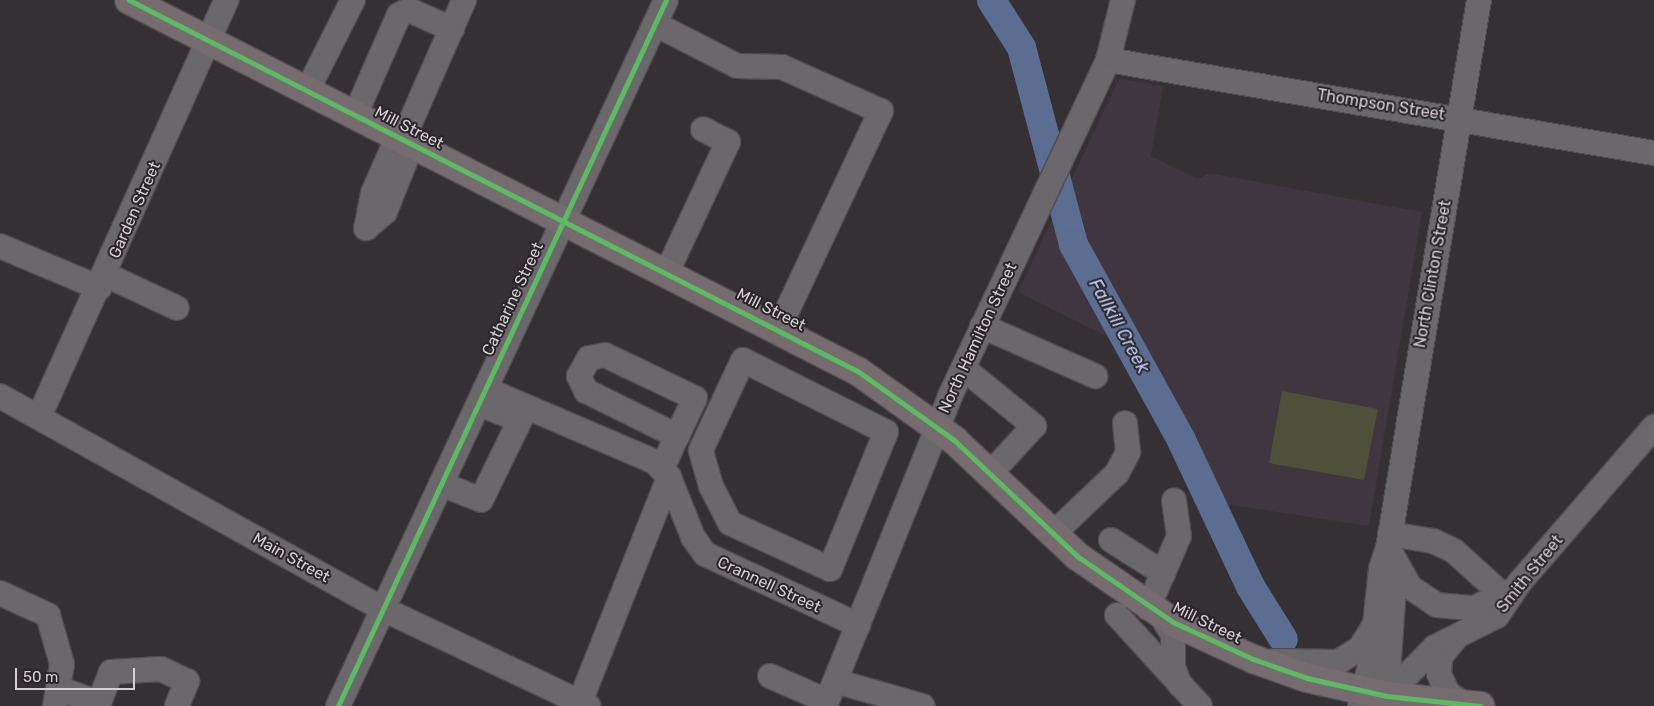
<!DOCTYPE html>
<style>
body{margin:0}
#map{position:relative;width:1654px;height:706px;overflow:hidden;background:#343034;font-family:Rubik,sans-serif}
div>[style]{position:absolute}
.built>*{inset:0;background:#3f363f}
.green>*{inset:0;background:#4e5039}
.river>*{height:29px;margin:-14.5px;padding:0 14.5px;transform-origin:14.5px;border-radius:14.5px;background:#5b6d91}
.roads{filter:drop-shadow(1px 0 #504d50) drop-shadow(-1px 0 #504d50) drop-shadow(0 1px #504d50) drop-shadow(0 -1px #504d50)}
.minor>*{height:24px;margin:-12px;padding:0 12px;transform-origin:12px;border-radius:12px;background:#6b686b}
.highway>*{height:28px;margin:-14px;padding:0 14px;transform-origin:14px;border-radius:14px;background:#766c6f}
.cycleway>*{height:5px;margin:-2.5px;padding:0 2.5px;transform-origin:2.5px;border-radius:2.5px;background:#5cba63}
span{translate:-50% -50%;white-space:nowrap;text-align:center;line-height:1.15;-webkit-text-stroke:4px #2b252b;paint-order:stroke}
.street-label{font-size:16px;color:#d4d1d4}
.water-label{font-size:18px;color:#bacff4;font-style:italic}
.scale{position:absolute;left:15px;top:668px;width:120px;height:22px;box-sizing:border-box;border:2px solid #d4d1d4;border-top:0;padding-left:6px;font-size:15px;line-height:18px;white-space:nowrap;color:#d4d1d4;-webkit-text-stroke:4px #2b252b;paint-order:stroke}
</style>
<div id="map">
<div class="built">
<div style="clip-path:polygon(1119px 79px,1163px 86px,1151px 156px,1198px 179px,1209px 173px,1422px 212px,1369px 526px,1224px 504px,1135px 344px,1120px 343px,1018px 292px)"></div>
</div>
<div class="green">
<div style="clip-path:polygon(1282px 391px,1378px 409px,1364px 480px,1269px 463px)"></div>
</div>
<div class="river">
<div style="left:991px;top:0;width:56px;rotate:57.4deg"></div>
<div style="left:1021px;top:47px;width:204px;rotate:75.2deg"></div>
<div style="left:1073px;top:244px;width:224px;rotate:61.1deg"></div>
<div style="left:1181px;top:440px;width:161px;rotate:64.7deg"></div>
<div style="left:1250px;top:586px;width:62px;rotate:58.1deg"></div>
</div>
<div class="roads">
<div class="minor">
<div style="left:655px;top:24px;width:92px;rotate:27.1deg"></div>
<div style="left:737px;top:66px;width:45px;rotate:1.3deg"></div>
<div style="left:782px;top:67px;width:108px;rotate:24deg"></div>
<div style="left:881px;top:111px;width:240px;rotate:115.2deg"></div>
<div style="left:1108px;top:60px;width:554px;rotate:9.67deg"></div>
<div style="left:307px;top:91px;width:102px;rotate:-63.2deg"></div>
<div style="left:355px;top:115px;width:109px;rotate:-66.3deg"></div>
<div style="left:399px;top:15px;width:11px;rotate:-27deg"></div>
<div style="left:409px;top:10px;width:47px;rotate:23.8deg"></div>
<div style="left:398px;top:136px;width:62px;rotate:113.7deg"></div>
<div style="left:373px;top:193px;width:36px;rotate:101deg"></div>
<div style="left:366px;top:228px;width:25px;rotate:-40deg"></div>
<div style="left:385px;top:212px;width:73px;rotate:-68.3deg"></div>
<div style="left:403px;top:139px;width:152px;rotate:-66.3deg"></div>
<div style="left:0;top:246px;width:108px;rotate:22.8deg"></div>
<div style="left:667px;top:272px;width:144px;rotate:-64.9deg"></div>
<div style="left:728px;top:142px;width:28px;rotate:-153deg"></div>
<div style="left:106px;top:275px;width:78px;rotate:24.9deg"></div>
<div style="left:982px;top:326px;width:124px;rotate:23.9deg"></div>
<div style="left:743px;top:360px;width:160px;rotate:26.7deg"></div>
<div style="left:886px;top:432px;width:148px;rotate:112.2deg"></div>
<div style="left:830px;top:569px;width:110px;rotate:-155.3deg"></div>
<div style="left:730px;top:523px;width:42px;rotate:-117.2deg"></div>
<div style="left:711px;top:486px;width:37px;rotate:-106deg"></div>
<div style="left:701px;top:450px;width:99px;rotate:-65deg"></div>
<div style="left:963px;top:368px;width:92px;rotate:39.2deg"></div>
<div style="left:1034px;top:426px;width:65px;rotate:132.5deg"></div>
<div style="left:485px;top:389px;width:185px;rotate:23.2deg"></div>
<div style="left:655px;top:462px;width:21px;rotate:47deg"></div>
<div style="left:669px;top:477px;width:65px;rotate:68.2deg"></div>
<div style="left:693px;top:537px;width:21px;rotate:55deg"></div>
<div style="left:705px;top:554px;width:169px;rotate:24.9deg"></div>
<div style="left:0;top:396px;width:438px;rotate:29.1deg"></div>
<div style="left:383px;top:609px;width:227px;rotate:25.3deg"></div>
<div style="left:39px;top:417px;width:457px;rotate:-65.8deg"></div>
<div style="left:662px;top:469px;width:36px;rotate:-66deg"></div>
<div style="left:677px;top:436px;width:42px;rotate:-64.7deg"></div>
<div style="left:695px;top:398px;width:100px;rotate:-154.5deg"></div>
<div style="left:605px;top:355px;width:16px;rotate:169deg"></div>
<div style="left:589px;top:358px;width:21px;rotate:119deg"></div>
<div style="left:579px;top:376px;width:17px;rotate:65deg"></div>
<div style="left:586px;top:391px;width:102px;rotate:26.3deg"></div>
<div style="left:441px;top:484px;width:43px;rotate:21.8deg"></div>
<div style="left:481px;top:500px;width:89px;rotate:-64deg"></div>
<div style="left:520px;top:420px;width:31px;rotate:-159deg"></div>
<div style="left:1390px;top:534px;width:44px;rotate:9.2deg"></div>
<div style="left:1433px;top:541px;width:23px;rotate:25deg"></div>
<div style="left:1454px;top:551px;width:67px;rotate:42deg"></div>
<div style="left:1052px;top:535px;width:90px;rotate:-43.6deg"></div>
<div style="left:1117px;top:473px;width:24px;rotate:-62deg"></div>
<div style="left:1128px;top:452px;width:29px;rotate:-96deg"></div>
<div style="left:1111px;top:540px;width:62px;rotate:32.4deg"></div>
<div style="left:1388px;top:548px;width:45px;rotate:60.6deg"></div>
<div style="left:1410px;top:587px;width:32px;rotate:34deg"></div>
<div style="left:1437px;top:605px;width:37px;rotate:5deg"></div>
<div style="left:1474px;top:608px;width:40px;rotate:-25deg"></div>
<div style="left:0;top:593px;width:53px;rotate:24.6deg"></div>
<div style="left:48px;top:615px;width:51px;rotate:74.1deg"></div>
<div style="left:62px;top:664px;width:43px;rotate:99.5deg"></div>
<div style="left:1148px;top:608px;width:78px;rotate:-66.7deg"></div>
<div style="left:1179px;top:536px;width:36px;rotate:-98deg"></div>
<div style="left:1160px;top:614px;width:25px;rotate:58deg"></div>
<div style="left:1173px;top:635px;width:32px;rotate:90deg"></div>
<div style="left:1173px;top:667px;width:19px;rotate:69deg"></div>
<div style="left:1117px;top:615px;width:123px;rotate:47.6deg"></div>
<div style="left:1455px;top:639px;width:23px;rotate:130deg"></div>
<div style="left:1440px;top:657px;width:17px;rotate:93deg"></div>
<div style="left:1439px;top:674px;width:21px;rotate:65deg"></div>
<div style="left:1448px;top:693px;width:21px;rotate:35deg"></div>
<div style="left:1274px;top:661px;width:64px;rotate:0.9deg"></div>
<div style="left:1338px;top:662px;width:26px;rotate:-32deg"></div>
<div style="left:1360px;top:648px;width:25px;rotate:-58deg"></div>
<div style="left:770px;top:676px;width:62px;rotate:23.7deg"></div>
<div style="left:835px;top:681px;width:91px;rotate:15.9deg"></div>
<div style="left:60px;top:689px;width:41px;rotate:19.7deg"></div>
<div style="left:99px;top:703px;width:33px;rotate:-69deg"></div>
<div style="left:111px;top:672px;width:50px;rotate:-3.4deg"></div>
<div style="left:161px;top:669px;width:29px;rotate:25deg"></div>
<div style="left:187px;top:681px;width:27px;rotate:112deg"></div>
<div style="left:1387px;top:696px;width:69px;rotate:-45.6deg"></div>
<div style="left:1435px;top:647px;width:69px;rotate:-26.6deg"></div>
<div style="left:1497px;top:616px;width:41px;rotate:-55.9deg"></div>
<div style="left:1520px;top:582px;width:205px;rotate:-49.2deg"></div>
<div style="left:580px;top:702px;width:242px;rotate:-68.4deg"></div>
<div style="left:1386px;top:702px;width:113px;rotate:-86deg"></div>
<div style="left:338px;top:706px;width:778px;rotate:-65.08deg"></div>
<div style="left:825px;top:706px;width:334px;rotate:-68deg"></div>
<div style="left:950px;top:396px;width:371px;rotate:-64.8deg"></div>
<div style="left:1108px;top:60px;width:62px;rotate:-76deg"></div>
<div style="left:1360px;top:706px;width:46px;rotate:-76.3deg"></div>
<div style="left:1371px;top:661px;width:93px;rotate:-83.8deg"></div>
<div style="left:1381px;top:569px;width:22px;rotate:-72deg"></div>
<div style="left:1388px;top:548px;width:556px;rotate:-80.57deg"></div>
</div>
<div class="highway">
<div style="left:129px;top:0;width:819px;rotate:27deg"></div>
<div style="left:859px;top:372px;width:117px;rotate:35.6deg"></div>
<div style="left:954px;top:440px;width:169px;rotate:43.3deg"></div>
<div style="left:1077px;top:556px;width:116px;rotate:34.5deg"></div>
<div style="left:1173px;top:622px;width:88px;rotate:24.8deg"></div>
<div style="left:1253px;top:659px;width:57px;rotate:19.4deg"></div>
<div style="left:1307px;top:678px;width:82px;rotate:12.7deg"></div>
<div style="left:1387px;top:696px;width:94px;rotate:6.1deg"></div>
</div>
</div>
<div class="cycleway">
<div style="left:129px;top:0;width:819px;rotate:27deg"></div>
<div style="left:859px;top:372px;width:117px;rotate:35.6deg"></div>
<div style="left:954px;top:440px;width:169px;rotate:43.3deg"></div>
<div style="left:1077px;top:556px;width:116px;rotate:34.5deg"></div>
<div style="left:1173px;top:622px;width:88px;rotate:24.8deg"></div>
<div style="left:1253px;top:659px;width:57px;rotate:19.4deg"></div>
<div style="left:1307px;top:678px;width:82px;rotate:12.7deg"></div>
<div style="left:1387px;top:696px;width:94px;rotate:6.1deg"></div>
<div style="left:338px;top:706px;width:778px;rotate:-65.08deg"></div>
</div>
<div class="street-label">
<span style="left:1381px;top:105px;rotate:9deg">Thompson Street</span>
<span style="left:409px;top:128px;rotate:27deg">Mill Street</span>
<span style="left:135px;top:210px;rotate:-66deg">Garden Street</span>
<span style="left:1433px;top:274px;rotate:-80deg">North Clinton Street</span>
<span style="left:513px;top:299px;rotate:-65deg">Catharine Street</span>
<span style="left:771px;top:310px;rotate:27deg">Mill Street</span>
<span style="left:978px;top:338px;rotate:-65deg">North Hamilton Street</span>
<span style="left:291px;top:558px;rotate:29deg">Main Street</span>
<span style="left:1530px;top:574px;rotate:-51deg">Smith Street</span>
<span style="left:769px;top:585px;rotate:25deg">Crannell Street</span>
<span style="left:1207px;top:623px;rotate:26deg">Mill Street</span>
</div>
<div class="water-label">
<span style="left:1119px;top:326px;rotate:61deg">Fallkill Creek</span>
</div>
<div class="scale">50 m</div>
</div>
